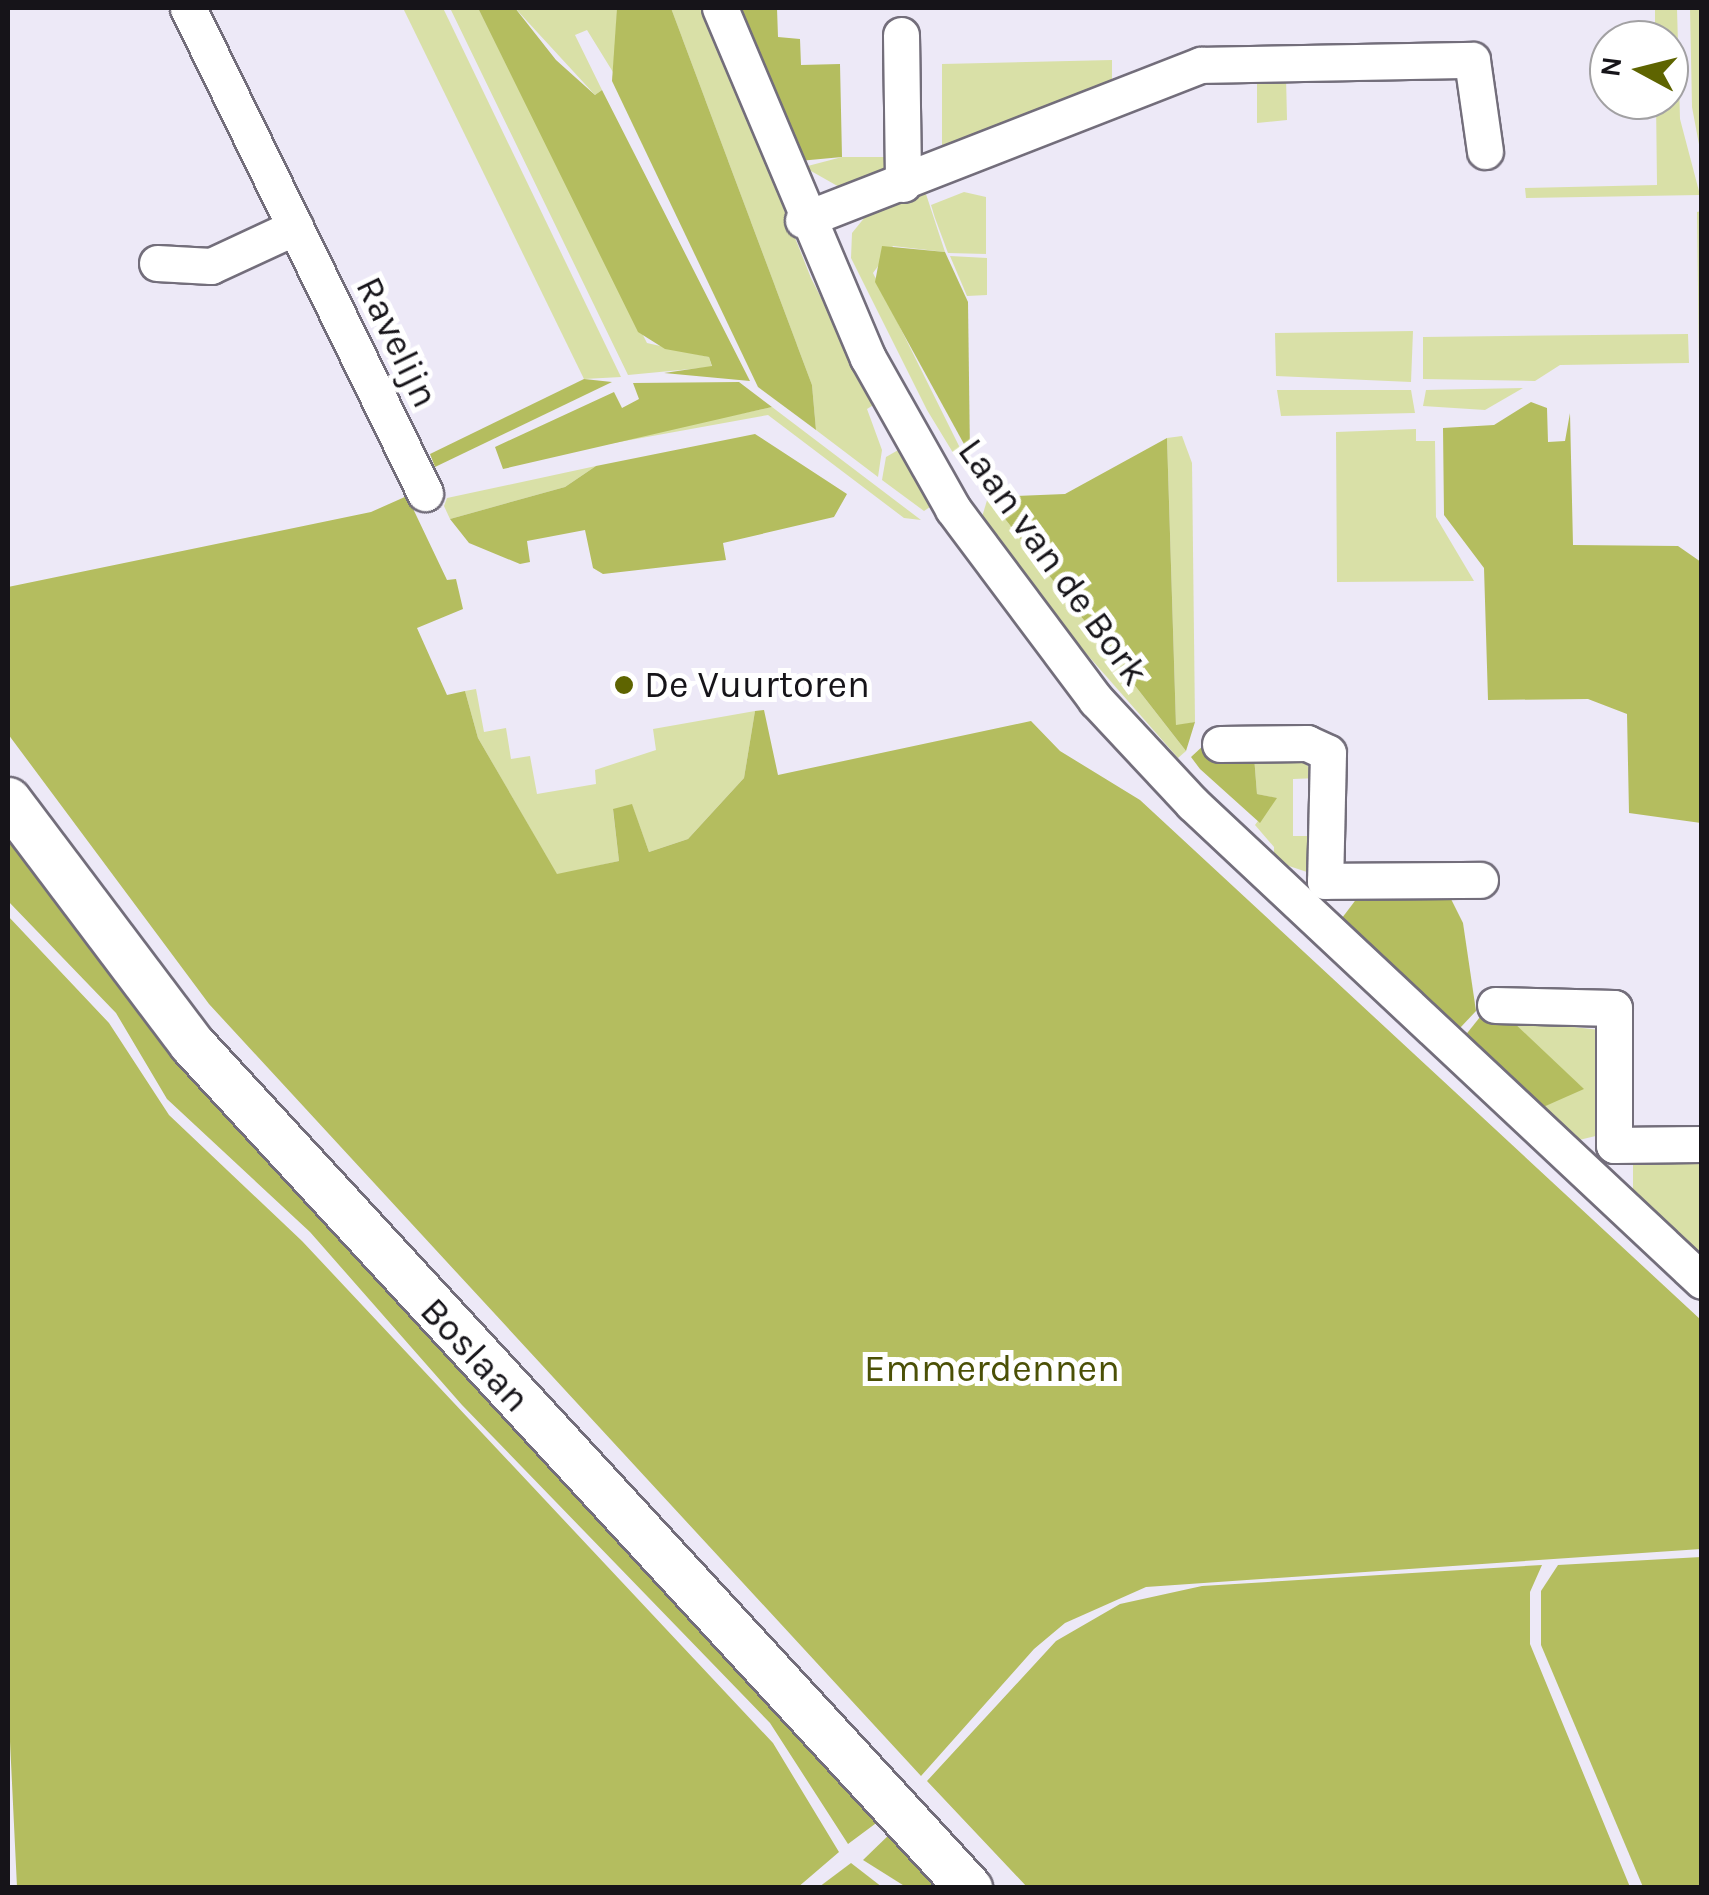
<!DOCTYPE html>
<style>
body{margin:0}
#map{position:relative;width:1709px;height:1895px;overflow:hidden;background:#ede9f7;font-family:Karla,sans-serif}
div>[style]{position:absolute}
.green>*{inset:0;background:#d9e0a7}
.forest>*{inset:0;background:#b4bd5f}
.roads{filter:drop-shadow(2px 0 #736e7b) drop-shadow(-2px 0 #736e7b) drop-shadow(0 2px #736e7b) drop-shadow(0 -2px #736e7b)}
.minor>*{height:35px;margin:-17.5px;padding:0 17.5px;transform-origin:17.5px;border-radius:17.5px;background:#fff}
.major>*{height:45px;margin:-22.5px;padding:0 22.5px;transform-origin:22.5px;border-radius:22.5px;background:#fff}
.dots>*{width:28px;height:28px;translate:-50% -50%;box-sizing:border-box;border:5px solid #fff;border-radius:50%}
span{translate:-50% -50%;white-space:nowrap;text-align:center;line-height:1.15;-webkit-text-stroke:10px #fff;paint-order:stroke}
.street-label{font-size:38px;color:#161419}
.poi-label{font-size:38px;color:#161419}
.left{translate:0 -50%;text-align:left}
.park-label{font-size:38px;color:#4b5006}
.frame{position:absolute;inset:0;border:10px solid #161419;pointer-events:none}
.north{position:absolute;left:1589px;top:20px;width:100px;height:100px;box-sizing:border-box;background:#fff;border:2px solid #a2a1a3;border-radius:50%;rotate:277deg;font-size:28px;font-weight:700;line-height:40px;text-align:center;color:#161419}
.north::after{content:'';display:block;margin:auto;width:35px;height:45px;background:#5e6400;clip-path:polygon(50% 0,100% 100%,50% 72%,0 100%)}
</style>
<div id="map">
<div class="green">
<div style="clip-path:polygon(403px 8px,443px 8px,621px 377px,584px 379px)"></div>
<div style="clip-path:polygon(450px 8px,478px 8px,647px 343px,709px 357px,712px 367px,628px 375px)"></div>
<div style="clip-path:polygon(515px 8px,617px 8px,616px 77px,587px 30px,575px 35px,602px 90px,595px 95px)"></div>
<div style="clip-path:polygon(671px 8px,704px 8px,811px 278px,875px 404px,867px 409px,882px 450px,878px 477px,816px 430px,812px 385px)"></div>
<div style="clip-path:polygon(1655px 8px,1677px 8px,1680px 119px,1700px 195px,1526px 198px,1525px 188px,1657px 185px,1656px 100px,1669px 100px,1669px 40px,1655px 40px)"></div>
<div style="clip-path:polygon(1690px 8px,1701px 8px,1701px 155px,1692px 107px)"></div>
<div style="clip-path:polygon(1112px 60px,1112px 87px,942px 150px,942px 64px)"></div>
<div style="clip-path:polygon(1286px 76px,1287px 120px,1257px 123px,1257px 77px)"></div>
<div style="clip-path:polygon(842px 157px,890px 157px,891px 159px,883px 173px,841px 188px,804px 167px)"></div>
<div style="clip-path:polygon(964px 192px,986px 197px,986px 254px,948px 253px,935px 218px,931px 205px)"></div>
<div style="clip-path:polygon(926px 194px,945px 252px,893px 246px,873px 273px,964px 456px,955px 456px,927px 410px,851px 258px,852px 233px,865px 217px)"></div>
<div style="clip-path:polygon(1701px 211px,1702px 364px,1699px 364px,1697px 212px)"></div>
<div style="clip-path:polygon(950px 256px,987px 258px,987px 295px,967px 296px)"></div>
<div style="clip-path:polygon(1413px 331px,1411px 382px,1276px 376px,1275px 333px)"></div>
<div style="clip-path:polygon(1688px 334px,1689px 363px,1560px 365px,1535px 381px,1423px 379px,1423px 337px)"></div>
<div style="clip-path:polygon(1523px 388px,1485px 410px,1423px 406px,1426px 390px)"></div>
<div style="clip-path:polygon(1277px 390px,1411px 390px,1415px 413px,1281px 416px)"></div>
<div style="clip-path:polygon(772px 407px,921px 520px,904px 518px,768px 415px,509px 462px)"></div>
<div style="clip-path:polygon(1416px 429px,1416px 441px,1435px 441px,1436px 517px,1474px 581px,1337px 582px,1336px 432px)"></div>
<div style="clip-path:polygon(1182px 436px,1192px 463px,1195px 722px,1176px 726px,1167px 438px)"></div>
<div style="clip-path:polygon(900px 449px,933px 505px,924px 511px,882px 480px,886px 457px)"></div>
<div style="clip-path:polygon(596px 466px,565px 487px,450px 519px,444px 506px,447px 498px)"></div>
<div style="clip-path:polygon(988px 497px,1186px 751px,1178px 758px,1048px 610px,982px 517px)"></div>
<div style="clip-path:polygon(476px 689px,484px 732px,506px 728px,511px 759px,530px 756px,537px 794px,596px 784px,595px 770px,656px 750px,653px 729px,755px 711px,744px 778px,688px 839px,649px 852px,632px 805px,613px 810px,619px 861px,557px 875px,478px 738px,465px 691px)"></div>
<div style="clip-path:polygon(1254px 756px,1299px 757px,1319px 778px,1293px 779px,1293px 836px,1320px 836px,1307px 872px,1274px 861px,1274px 847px,1255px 825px,1275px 798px,1257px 794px)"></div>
<div style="clip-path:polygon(1511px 1020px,1600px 1030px,1604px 1134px,1579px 1140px,1541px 1108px)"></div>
<div style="clip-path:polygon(1701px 1152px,1701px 1257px,1633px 1189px,1633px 1153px)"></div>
</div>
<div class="forest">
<div style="clip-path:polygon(478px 8px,515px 8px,556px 60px,595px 95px,602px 90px,750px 381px,664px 373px,712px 366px,709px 357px,665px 349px,638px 332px)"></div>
<div style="clip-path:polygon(617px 8px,671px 8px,812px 385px,816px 430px,758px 387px,612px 81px)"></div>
<div style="clip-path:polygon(777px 8px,778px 37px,800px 39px,801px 65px,840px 64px,842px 157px,799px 161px,742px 9px)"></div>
<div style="clip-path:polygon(882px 246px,945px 252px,968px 302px,970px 455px,875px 282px)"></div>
<div style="clip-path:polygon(584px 379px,612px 382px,435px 467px,430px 454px)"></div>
<div style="clip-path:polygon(739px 382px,772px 407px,503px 469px,495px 447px,614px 392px,622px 408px,639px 399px,633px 383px)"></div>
<div style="clip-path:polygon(1531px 402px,1547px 408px,1548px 442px,1565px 441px,1570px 413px,1573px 545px,1678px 546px,1701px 562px,1701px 823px,1629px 813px,1627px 714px,1588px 699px,1488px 700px,1484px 568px,1444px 515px,1443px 428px,1494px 425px)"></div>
<div style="clip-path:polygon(755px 434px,847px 494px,834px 517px,723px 543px,726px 560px,603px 574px,593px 568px,585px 530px,527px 541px,530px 562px,520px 564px,469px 543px,450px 519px,565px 487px,596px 466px)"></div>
<div style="clip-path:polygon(1167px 438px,1176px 725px,1195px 722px,1186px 751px,988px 497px,1065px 494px)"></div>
<div style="clip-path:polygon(407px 496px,447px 580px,456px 579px,463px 609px,417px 628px,447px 695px,465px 691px,478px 738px,557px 874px,619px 861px,613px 809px,632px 804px,649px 852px,688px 839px,744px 778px,755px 711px,764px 710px,778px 775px,1031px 721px,1060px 751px,1140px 800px,1701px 1320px,1701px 1549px,1146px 1587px,1065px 1623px,1034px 1649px,921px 1776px,209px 1004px,8px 734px,8px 587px,371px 512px)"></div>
<div style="clip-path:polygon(1204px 745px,1254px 756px,1257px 794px,1277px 798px,1260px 823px,1200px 769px,1191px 757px)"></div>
<div style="clip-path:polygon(8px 836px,115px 977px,883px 1818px,848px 1844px,770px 1723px,462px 1405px,310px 1232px,167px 1099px,116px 1013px,8px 901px)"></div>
<div style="clip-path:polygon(1418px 887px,1451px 899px,1463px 923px,1476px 1011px,1460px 1028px,1342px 918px,1364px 889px)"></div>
<div style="clip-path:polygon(8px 916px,109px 1023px,169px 1115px,302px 1241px,773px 1743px,839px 1852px,797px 1888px,17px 1887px,8px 1700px)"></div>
<div style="clip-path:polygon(1484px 1012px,1511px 1020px,1584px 1089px,1541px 1108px,1464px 1037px)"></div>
<div style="clip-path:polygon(1701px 1557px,1701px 1887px,1643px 1887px,1541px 1645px,1541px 1591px,1558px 1565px)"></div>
<div style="clip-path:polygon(1542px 1565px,1530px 1592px,1530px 1644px,1630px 1887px,1027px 1887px,927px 1781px,1056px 1641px,1120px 1604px,1202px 1586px)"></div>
<div style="clip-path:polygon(894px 1830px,946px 1887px,906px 1887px,863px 1860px)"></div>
<div style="clip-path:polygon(851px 1863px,882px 1887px,819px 1887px)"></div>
</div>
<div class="roads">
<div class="minor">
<div style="left:188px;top:8px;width:540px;rotate:63.96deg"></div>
<div style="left:720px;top:8px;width:380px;rotate:67.1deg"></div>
<div style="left:868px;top:358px;width:173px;rotate:60.6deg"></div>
<div style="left:953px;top:509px;width:239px;rotate:53.2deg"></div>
<div style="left:1096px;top:700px;width:141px;rotate:47deg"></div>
<div style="left:1192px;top:803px;width:699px;rotate:43.14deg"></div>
<div style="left:901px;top:35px;width:149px;rotate:89.2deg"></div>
<div style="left:803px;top:220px;width:427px;rotate:-21.3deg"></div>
<div style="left:1201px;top:65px;width:271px;rotate:-1.1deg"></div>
<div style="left:1472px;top:60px;width:92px;rotate:81.9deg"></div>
<div style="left:157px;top:263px;width:54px;rotate:3.2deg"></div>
<div style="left:211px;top:266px;width:93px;rotate:-24.9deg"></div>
<div style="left:1220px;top:744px;width:87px;rotate:-0.7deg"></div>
<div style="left:1307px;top:743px;width:23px;rotate:25deg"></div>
<div style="left:1328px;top:753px;width:128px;rotate:91.3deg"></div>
<div style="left:1325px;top:881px;width:155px;rotate:-0.4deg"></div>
<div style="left:1495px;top:1005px;width:119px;rotate:1.4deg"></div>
<div style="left:1614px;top:1008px;width:137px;rotate:90deg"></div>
<div style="left:1614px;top:1145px;width:88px;rotate:-0.7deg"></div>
</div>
<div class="major">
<div style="left:8px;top:800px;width:304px;rotate:53deg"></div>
<div style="left:191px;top:1043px;width:1149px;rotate:47.36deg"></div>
</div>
</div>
<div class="dots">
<div style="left:624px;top:685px;background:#5e6400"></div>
</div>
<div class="street-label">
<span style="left:397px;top:342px;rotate:64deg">Ravelijn</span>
<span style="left:1053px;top:562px;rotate:54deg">Laan van de Bork</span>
<span style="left:475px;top:1355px;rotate:47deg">Boslaan</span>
</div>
<div class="poi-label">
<span class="left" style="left:644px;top:685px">De Vuurtoren</span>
</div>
<div class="park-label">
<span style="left:992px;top:1369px">Emmerdennen</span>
</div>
<div class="frame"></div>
<div class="north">N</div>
</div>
